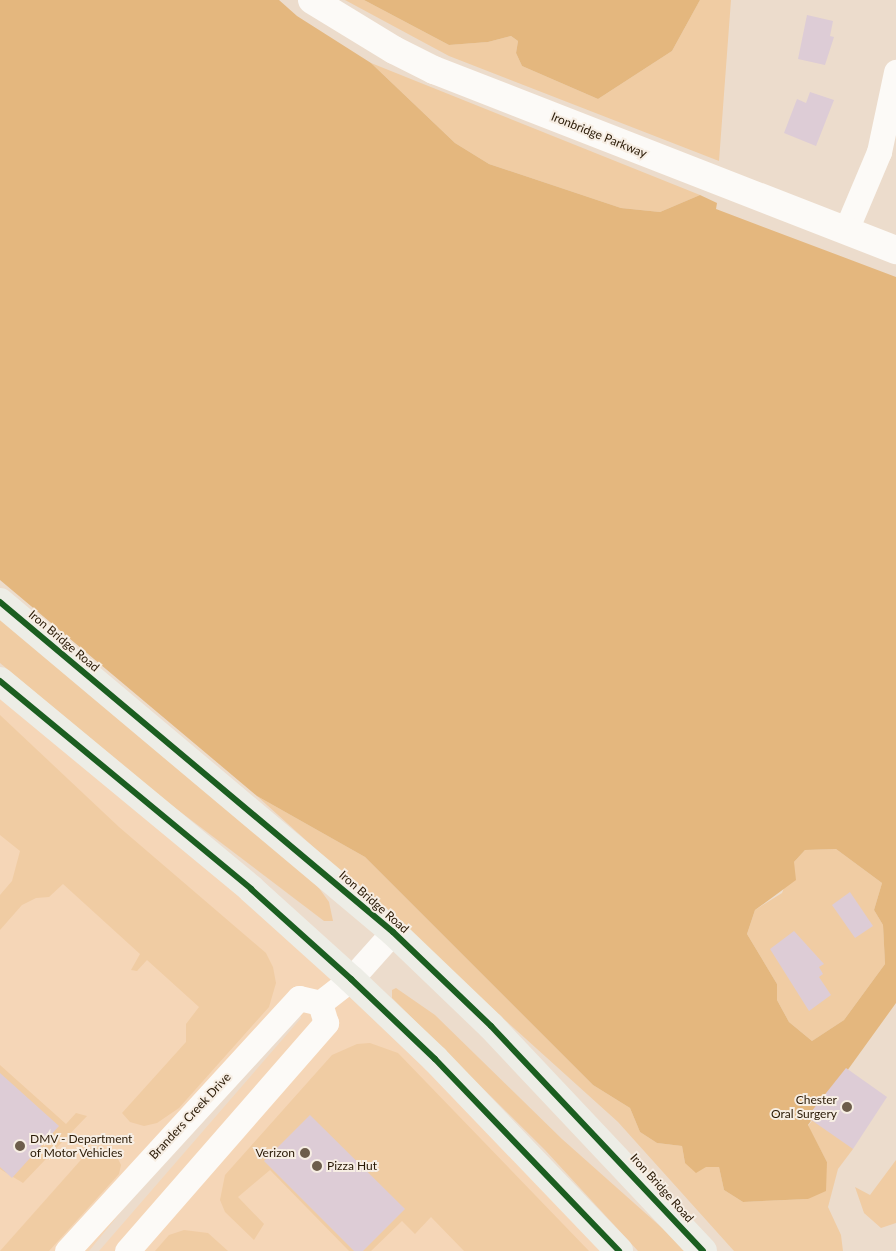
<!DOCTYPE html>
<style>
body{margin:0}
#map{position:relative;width:896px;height:1251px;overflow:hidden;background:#ecdccc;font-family:Lato,sans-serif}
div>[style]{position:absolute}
.built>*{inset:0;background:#f5d6b7}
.green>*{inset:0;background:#f0cca3}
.forest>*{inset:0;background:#e4b77e}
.building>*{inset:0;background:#ddccd6}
.street>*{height:25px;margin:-12.5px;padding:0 12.5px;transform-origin:12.5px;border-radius:12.5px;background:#fcfaf7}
.secondary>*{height:28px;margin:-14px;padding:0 14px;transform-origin:14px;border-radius:14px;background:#fcfaf7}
.primary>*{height:28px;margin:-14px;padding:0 14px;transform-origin:14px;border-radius:14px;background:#edede6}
.cycleway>*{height:6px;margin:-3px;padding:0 3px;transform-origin:3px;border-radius:3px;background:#1b5e20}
.dots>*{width:14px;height:14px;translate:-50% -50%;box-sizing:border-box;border:2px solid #f7eee4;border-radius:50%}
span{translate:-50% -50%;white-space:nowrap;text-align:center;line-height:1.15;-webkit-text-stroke:4px #f7eee4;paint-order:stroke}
.street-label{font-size:12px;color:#291905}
.poi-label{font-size:12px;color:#291905}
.right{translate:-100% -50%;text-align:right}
.left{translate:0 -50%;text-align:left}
</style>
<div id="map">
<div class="built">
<div style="clip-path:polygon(0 682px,165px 818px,616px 1251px,99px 1251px,301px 1018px,300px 1014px,137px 1192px,89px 1251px,0 1251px)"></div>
</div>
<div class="green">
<div style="clip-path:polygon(345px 0,364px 0,449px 45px,488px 42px,511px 36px,518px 41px,516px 53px,522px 66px,598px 99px,672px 51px,700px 0,731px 0,719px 161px,449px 56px)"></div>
<div style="clip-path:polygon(371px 63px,700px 195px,660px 212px,621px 208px,489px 164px,455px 143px)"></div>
<div style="clip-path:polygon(0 614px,314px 881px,329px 902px,333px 921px,324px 921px,166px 801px,0 663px)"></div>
<div style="clip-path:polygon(0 715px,119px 827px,266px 953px,273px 967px,276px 983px,269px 1007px,179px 1108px,157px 1123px,144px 1126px,130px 1122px,122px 1113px,186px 1042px,186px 1024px,199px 1007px,147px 960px,137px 971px,131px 970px,140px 954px,63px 884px,49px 897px,36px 898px,22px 905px,0 930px,0 895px,12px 881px,20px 851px,0 835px)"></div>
<div style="clip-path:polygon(257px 796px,365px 857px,593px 1085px,630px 1108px,640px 1132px,657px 1143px,682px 1146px,685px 1163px,719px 1167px,724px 1190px,743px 1202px,808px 1199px,827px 1162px,808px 1126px,815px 1117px,852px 1145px,853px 1149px,838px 1169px,828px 1207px,841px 1235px,843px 1251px,734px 1251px,618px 1122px)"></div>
<div style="clip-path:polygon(836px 849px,882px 883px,874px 910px,883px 925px,885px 964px,844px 1020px,812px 1041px,789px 1022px,777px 1000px,777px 984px,747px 934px,755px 910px,782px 893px,794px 862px,805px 850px)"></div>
<div style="clip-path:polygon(396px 988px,435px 1015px,562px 1139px,688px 1251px,638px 1251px,545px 1150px,392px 998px,392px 990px)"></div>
<div style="clip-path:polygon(370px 1043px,398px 1053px,589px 1251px,464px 1251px,431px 1217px,415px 1234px,402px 1221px,371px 1251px,349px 1251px,270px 1170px,238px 1197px,264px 1224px,254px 1240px,225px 1212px,220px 1200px,225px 1175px,332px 1055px,357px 1044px)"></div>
<div style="clip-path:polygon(0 1065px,66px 1124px,76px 1113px,87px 1116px,23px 1183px,0 1169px)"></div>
<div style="clip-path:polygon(96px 1148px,108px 1149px,116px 1155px,121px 1165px,119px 1174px,49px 1251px,0 1251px,87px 1153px)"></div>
<div style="clip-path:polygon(896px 1160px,896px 1223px,881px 1228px,864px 1213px,855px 1187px,870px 1195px)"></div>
<div style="clip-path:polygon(184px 1230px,208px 1233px,228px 1251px,155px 1251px,169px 1235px)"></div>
</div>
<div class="forest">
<div style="clip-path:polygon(evenodd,0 0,279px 0,297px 16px,371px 63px,455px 143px,489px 164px,621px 208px,660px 212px,700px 195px,717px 203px,716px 209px,896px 277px,896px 1003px,808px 1125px,827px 1162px,826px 1191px,808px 1199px,743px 1202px,724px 1190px,719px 1167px,706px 1167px,696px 1173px,685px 1163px,682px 1146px,657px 1143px,640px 1132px,630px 1108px,593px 1085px,365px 857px,257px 796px,0 580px,0 0,836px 849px,882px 883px,874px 910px,883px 925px,885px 964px,844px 1020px,812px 1041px,789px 1022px,777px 1000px,777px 984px,747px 934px,755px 910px,796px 880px,794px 862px,805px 850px,836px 849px)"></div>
<div style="clip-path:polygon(364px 0,700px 0,672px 51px,598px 99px,522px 66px,516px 53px,518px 41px,511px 36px,488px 42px,449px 45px)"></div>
</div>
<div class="building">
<div style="clip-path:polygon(807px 15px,833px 21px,830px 36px,834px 37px,825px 65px,798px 59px)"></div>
<div style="clip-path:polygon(810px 92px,834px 100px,816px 146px,784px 133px,797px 99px,806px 103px)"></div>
<div style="clip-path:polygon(850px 892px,873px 926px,855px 938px,832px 905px)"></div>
<div style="clip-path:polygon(794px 931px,824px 964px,819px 967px,823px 974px,819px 977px,831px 995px,809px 1011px,770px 949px)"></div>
<div style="clip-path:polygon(846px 1068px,887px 1097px,853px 1149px,807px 1117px)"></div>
<div style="clip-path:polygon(0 1073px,59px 1126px,12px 1178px,0 1167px)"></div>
<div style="clip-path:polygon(310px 1115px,405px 1209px,363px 1251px,354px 1251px,264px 1161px)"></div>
</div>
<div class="street">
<div style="left:846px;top:230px;width:85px;rotate:-67.1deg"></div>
<div style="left:879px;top:152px;width:82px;rotate:-78deg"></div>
<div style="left:320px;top:1003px;width:39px;rotate:-38deg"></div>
<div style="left:351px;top:979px;width:63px;rotate:-48.2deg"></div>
<div style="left:67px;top:1251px;width:343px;rotate:-47.5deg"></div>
<div style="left:299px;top:998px;width:22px;rotate:13deg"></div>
<div style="left:127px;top:1251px;width:303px;rotate:-48.9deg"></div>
<div style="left:326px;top:1023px;width:21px;rotate:-107deg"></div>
</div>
<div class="secondary">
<div style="left:312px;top:0;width:96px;rotate:31.4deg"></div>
<div style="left:394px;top:50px;width:45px;rotate:26.6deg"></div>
<div style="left:434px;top:70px;width:496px;rotate:21.3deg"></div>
</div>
<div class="primary">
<div style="left:0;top:602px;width:513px;rotate:40.02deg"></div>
<div style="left:393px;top:932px;width:136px;rotate:43.8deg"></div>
<div style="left:491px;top:1026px;width:309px;rotate:46.7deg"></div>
<div style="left:0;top:681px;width:326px;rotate:39.6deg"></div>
<div style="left:251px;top:889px;width:135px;rotate:42deg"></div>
<div style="left:351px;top:979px;width:116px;rotate:43.6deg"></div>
<div style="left:435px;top:1059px;width:266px;rotate:46.2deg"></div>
</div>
<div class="cycleway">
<div style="left:0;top:602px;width:513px;rotate:40.02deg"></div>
<div style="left:393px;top:932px;width:136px;rotate:43.8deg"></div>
<div style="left:491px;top:1026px;width:309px;rotate:46.7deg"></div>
<div style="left:0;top:681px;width:326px;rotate:39.6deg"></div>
<div style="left:251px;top:889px;width:135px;rotate:42deg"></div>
<div style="left:351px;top:979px;width:116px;rotate:43.6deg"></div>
<div style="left:435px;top:1059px;width:266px;rotate:46.2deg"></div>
</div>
<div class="dots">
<div style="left:847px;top:1107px;background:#6d5d4b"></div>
<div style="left:20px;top:1146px;background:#6d5d4b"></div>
<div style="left:305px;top:1153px;background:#6d5d4b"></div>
<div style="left:317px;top:1166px;background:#6d5d4b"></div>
</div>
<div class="street-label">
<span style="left:599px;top:135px;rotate:22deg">Ironbridge Parkway</span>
<span style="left:64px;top:641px;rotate:40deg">Iron Bridge Road</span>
<span style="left:374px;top:902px;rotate:41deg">Iron Bridge Road</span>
<span style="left:190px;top:1116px;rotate:-47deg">Branders Creek Drive</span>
<span style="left:662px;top:1188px;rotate:48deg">Iron Bridge Road</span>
</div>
<div class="poi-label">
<span class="right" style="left:837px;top:1107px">Chester<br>Oral Surgery</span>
<span class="left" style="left:30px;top:1146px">DMV - Department<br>of Motor Vehicles</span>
<span class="right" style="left:295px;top:1153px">Verizon</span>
<span class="left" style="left:327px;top:1166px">Pizza Hut</span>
</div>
</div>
